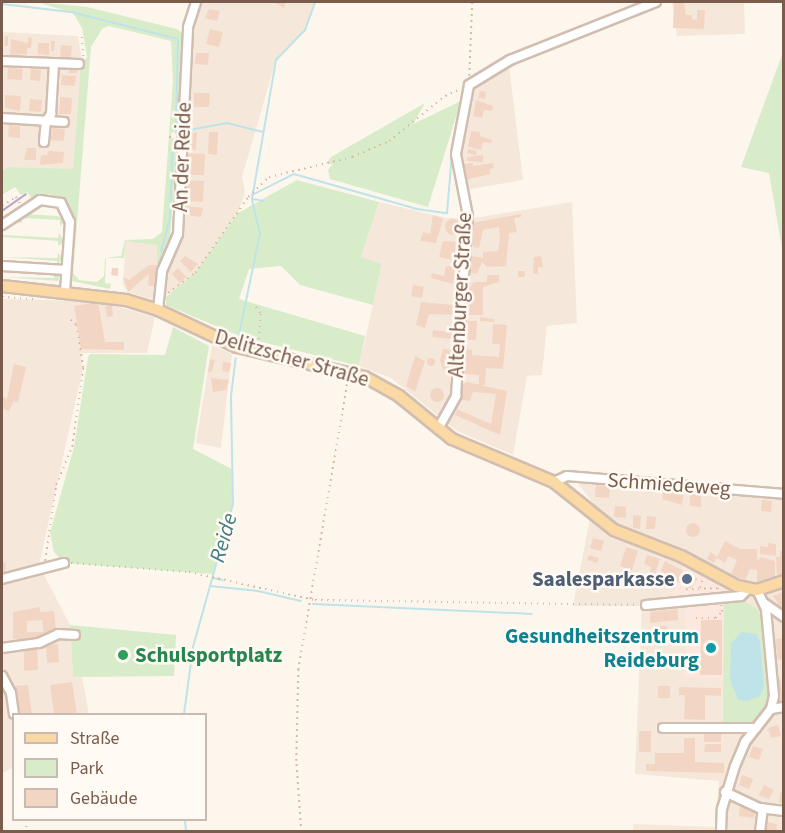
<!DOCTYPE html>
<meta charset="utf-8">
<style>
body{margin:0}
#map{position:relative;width:785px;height:833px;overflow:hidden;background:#fdf6ec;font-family:"Source Sans 3",sans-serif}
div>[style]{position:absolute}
.residential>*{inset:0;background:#f5e8da}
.commercial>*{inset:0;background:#fde8e0}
.green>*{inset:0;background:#d8ecc9}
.water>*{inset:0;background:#bfe3e8}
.stream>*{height:2px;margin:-1px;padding:0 1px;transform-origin:1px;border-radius:1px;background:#bfe3e8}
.building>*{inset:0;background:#f3d5c3}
.round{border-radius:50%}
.path>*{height:1.5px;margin-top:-0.75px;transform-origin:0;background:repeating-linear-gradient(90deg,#d9b8a5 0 1.5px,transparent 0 6px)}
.roads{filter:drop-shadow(2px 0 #d1beb0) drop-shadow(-2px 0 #d1beb0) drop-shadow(0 2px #d1beb0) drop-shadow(0 -2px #d1beb0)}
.minor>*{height:8px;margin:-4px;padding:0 4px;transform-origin:4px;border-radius:4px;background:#fff}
.major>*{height:10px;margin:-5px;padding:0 5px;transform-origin:5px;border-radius:5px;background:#fbd9a5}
.tram>*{height:1.5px;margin:-0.75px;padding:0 0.75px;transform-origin:0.75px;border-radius:0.75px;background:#b9a8c9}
.dots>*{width:16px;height:16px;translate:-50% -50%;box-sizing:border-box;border:3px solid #fffaf3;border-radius:50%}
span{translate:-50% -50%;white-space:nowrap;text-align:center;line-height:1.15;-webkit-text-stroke:5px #fffaf3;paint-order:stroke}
.street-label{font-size:21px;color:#7a5c4d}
.service-label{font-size:21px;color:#4e5e75;font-weight:700}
.right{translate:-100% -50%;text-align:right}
.culture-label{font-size:21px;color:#0d838f;font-weight:700}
.leisure-label{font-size:21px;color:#27864d;font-weight:700}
.left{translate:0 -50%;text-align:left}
.water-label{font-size:22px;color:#437c86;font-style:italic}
.frame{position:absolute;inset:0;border:3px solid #7a5c4d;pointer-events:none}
.legend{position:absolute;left:12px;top:713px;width:195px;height:108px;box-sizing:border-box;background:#fffaf3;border:2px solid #cabbb1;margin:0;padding:8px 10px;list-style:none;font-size:18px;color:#7a5c4d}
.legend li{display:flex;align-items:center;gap:12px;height:30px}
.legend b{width:30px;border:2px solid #cabbb1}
</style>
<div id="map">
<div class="residential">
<div style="clip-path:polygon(196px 2px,315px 2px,305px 30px,276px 60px,242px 177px,245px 192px,238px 213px,195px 273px,179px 288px,156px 301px,128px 292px,123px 284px,126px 241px,176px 246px,189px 21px)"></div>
<div style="clip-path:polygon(672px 2px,744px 2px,745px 34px,677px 36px)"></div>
<div style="clip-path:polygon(2px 32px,78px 36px,82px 61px,73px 170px,9px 167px,2px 171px)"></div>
<div style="clip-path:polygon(509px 66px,523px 180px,465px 190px,456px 154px,469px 85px)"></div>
<div style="clip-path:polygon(379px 202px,446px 218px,474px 218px,572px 202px,577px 323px,547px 326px,542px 375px,527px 376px,513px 455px,457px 431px,391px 378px,359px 366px,382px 265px,361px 257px)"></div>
<div style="clip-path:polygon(2px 299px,98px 301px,155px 317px,147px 353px,80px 353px,83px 368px,39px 565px,70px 625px,73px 677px,82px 677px,89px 714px,14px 714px,13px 768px,2px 773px)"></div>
<div style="clip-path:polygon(212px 345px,232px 354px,221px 448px,196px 443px)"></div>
<div style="clip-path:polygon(575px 480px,783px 494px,783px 831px,633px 831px,633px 824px,715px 827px,719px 781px,635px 774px,642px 606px,573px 606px,593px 503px)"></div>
</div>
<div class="commercial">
<div style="clip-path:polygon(683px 566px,724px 589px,723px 678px,684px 677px,687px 603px,669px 599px)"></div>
</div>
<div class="green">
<div style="clip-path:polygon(evenodd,37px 2px,87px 7px,177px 29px,184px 35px,180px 130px,171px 133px,171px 138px,177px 139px,170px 241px,160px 264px,157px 264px,157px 245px,126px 241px,124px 258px,106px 258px,105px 283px,111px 284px,110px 289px,72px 281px,74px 218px,66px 201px,50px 194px,32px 199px,27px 192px,21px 195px,15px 187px,2px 195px,2px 171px,9px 167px,73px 169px,81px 65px,87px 57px,82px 28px,73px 13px,37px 2px,109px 26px,171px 41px,173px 81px,162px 232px,153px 239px,125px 240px,121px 256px,105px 258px,104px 276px,97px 282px,79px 280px,73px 273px,91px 47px,102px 29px,109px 26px)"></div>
<div style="clip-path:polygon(783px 52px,783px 254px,769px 173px,741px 167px)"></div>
<div style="clip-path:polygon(461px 101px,428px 207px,330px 179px,328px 170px,333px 164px,326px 164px,331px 157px,425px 103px,413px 124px)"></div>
<div style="clip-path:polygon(297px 180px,379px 202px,361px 257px,382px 264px,373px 305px,300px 285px,281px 266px,249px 269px,239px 299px,365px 336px,359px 366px,242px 337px,166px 305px,166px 297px,195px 273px,238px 213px)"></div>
<div style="clip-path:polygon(25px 214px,57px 216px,66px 221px,60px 226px,60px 220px,22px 218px,22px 223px,14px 222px)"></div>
<div style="clip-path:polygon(3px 229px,3px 235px,58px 238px,59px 233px,64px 242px,58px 246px,58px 241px,2px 237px)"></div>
<div style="clip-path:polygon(58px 253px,63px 258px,57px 265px,57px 261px,2px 257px,57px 258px)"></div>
<div style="clip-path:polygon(54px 272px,60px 275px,58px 281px,2px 277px,54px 278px)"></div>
<div style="clip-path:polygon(173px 327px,209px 346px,193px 449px,232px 469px,233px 504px,213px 574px,64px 563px,54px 552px,50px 533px,74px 447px,88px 357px,90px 354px,165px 355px)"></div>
<div style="clip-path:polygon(743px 601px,757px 609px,762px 618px,771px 690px,769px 704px,759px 720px,743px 724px,723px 723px,724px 602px)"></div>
<div style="clip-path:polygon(70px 625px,176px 635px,174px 676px,73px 677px)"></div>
</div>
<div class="water">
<div style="clip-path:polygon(741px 632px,756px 634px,760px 641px,764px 687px,760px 696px,748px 701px,738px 700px,730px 680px,731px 644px)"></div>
</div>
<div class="stream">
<div style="left:2px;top:4px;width:69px;rotate:6.6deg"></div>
<div style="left:71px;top:12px;width:110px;rotate:14.2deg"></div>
<div style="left:178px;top:39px;width:94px;rotate:91.2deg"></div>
<div style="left:184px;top:131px;width:44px;rotate:-10.5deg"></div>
<div style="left:227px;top:123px;width:37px;rotate:14deg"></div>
<div style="left:252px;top:195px;width:47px;rotate:-26.6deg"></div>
<div style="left:294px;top:174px;width:128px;rotate:15.9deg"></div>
<div style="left:417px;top:209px;width:30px;rotate:8deg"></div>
<div style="left:447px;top:213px;width:72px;rotate:-85.2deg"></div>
<div style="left:453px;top:141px;width:41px;rotate:-78.7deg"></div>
<div style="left:252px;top:199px;width:12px;rotate:9deg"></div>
<div style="left:161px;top:252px;width:34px;rotate:-75deg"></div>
<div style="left:170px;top:219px;width:77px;rotate:-87.8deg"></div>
<div style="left:239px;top:335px;width:103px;rotate:-78.3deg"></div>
<div style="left:260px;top:234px;width:36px;rotate:-103deg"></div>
<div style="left:252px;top:199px;width:141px;rotate:-80.2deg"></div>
<div style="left:276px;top:60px;width:42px;rotate:-46deg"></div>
<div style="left:305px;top:30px;width:30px;rotate:-70deg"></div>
<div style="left:213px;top:578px;width:10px;rotate:11deg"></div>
<div style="left:210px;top:586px;width:48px;rotate:5.9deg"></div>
<div style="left:258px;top:591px;width:44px;rotate:13.1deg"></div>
<div style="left:313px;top:604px;width:219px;rotate:2.6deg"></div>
<div style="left:184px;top:714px;width:68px;rotate:-82.3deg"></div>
<div style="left:193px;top:647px;width:148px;rotate:-74.4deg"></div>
<div style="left:233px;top:504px;width:108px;rotate:-91.1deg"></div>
<div style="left:231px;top:396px;width:38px;rotate:-83deg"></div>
<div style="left:185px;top:820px;width:12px;rotate:85deg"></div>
</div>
<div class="building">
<div style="clip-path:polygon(273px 2px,286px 2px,284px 8px)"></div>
<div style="clip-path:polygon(674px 2px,684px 2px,686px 15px,692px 15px,692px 19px,697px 20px,697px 10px,705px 10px,704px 29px,673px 28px)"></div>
<div style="clip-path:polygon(209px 9px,220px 11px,217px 21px,205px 18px)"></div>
<div style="clip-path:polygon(210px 29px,223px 32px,219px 47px,206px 44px)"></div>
<div style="clip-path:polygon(5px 36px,8px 36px,8px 46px,4px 46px)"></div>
<div style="clip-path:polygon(28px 37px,32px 38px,31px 48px,27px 48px,27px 54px,10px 55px,11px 39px,28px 43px)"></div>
<div style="clip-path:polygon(51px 41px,55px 41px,54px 51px,51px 51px)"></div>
<div style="clip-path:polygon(38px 43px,49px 43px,49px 55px,38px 54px)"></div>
<div style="clip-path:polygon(61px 45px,72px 46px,71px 58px,60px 57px)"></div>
<div style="clip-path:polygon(196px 53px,209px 53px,208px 65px,195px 64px)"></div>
<div style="clip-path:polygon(69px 66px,78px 67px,77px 73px,69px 73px)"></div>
<div style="clip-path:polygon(8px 68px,23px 69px,22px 80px,7px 79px)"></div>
<div style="clip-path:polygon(31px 69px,41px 70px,40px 81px,30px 80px)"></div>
<div style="clip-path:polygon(62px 75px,76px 76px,75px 86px,61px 85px)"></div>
<div style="clip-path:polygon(480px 91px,486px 92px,485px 99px,478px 98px)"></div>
<div style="clip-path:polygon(194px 93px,210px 93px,209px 107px,194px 107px)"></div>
<div style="clip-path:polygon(5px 95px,21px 96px,20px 111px,5px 108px)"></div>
<div style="clip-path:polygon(60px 97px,72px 98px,71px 114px,59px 114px)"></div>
<div style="clip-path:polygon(30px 99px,42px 100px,41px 112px,29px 111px)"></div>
<div style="clip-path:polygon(476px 100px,493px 106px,492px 111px,484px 110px,482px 118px,473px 116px)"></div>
<div style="clip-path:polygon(9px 125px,20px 126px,20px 138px,8px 137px)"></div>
<div style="clip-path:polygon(52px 128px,65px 129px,64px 141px,51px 140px)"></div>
<div style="clip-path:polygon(471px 131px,480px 132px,480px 136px,492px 140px,491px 143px,483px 142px,481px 150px,468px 147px)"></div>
<div style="clip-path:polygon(197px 132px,196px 150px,186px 149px,187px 134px)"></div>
<div style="clip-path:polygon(209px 132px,218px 132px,217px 155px,208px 154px)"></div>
<div style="clip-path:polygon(27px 148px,36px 148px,36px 160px,24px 160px)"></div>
<div style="clip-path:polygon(468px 149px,477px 151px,476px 155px,467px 153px)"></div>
<div style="clip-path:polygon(48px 151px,64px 152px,63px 163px,40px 165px,41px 155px,47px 155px)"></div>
<div style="clip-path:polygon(185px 153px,205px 154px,204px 175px,184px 175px)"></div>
<div style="clip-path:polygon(483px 155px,483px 162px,467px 161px,467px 157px)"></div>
<div style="clip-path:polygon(473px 163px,473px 166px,493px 163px,494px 168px,490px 169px,490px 174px,465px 180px,463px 164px)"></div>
<div style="clip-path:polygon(184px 180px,204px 181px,203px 202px,184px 201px)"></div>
<div style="clip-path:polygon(187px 206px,203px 208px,201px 217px,186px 215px)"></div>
<div style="clip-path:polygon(521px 214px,521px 217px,514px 218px,517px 232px,509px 233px,506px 266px,487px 267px,482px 262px,477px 274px,469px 272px,472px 256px,483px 258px,483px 252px,498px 251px,500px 240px,499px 227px,483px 230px,479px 248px,473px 247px,472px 223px)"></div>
<div style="clip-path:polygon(433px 215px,443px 219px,436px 243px,420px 241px,423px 232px,430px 234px)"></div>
<div class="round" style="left:445px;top:219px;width:16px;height:16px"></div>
<div style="clip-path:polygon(443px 241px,460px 242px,459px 253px,449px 252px,459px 254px,458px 261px,439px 257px)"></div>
<div style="clip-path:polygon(185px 256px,198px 264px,191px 272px,180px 261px)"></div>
<div style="clip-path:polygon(541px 256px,543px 267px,538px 267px,538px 274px,533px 274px,534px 257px)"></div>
<div style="clip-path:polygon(149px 265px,156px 265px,156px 286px,148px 286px,149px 274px,128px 292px,123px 277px,129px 280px)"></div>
<div style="clip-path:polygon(446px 266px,457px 268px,453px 284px,431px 278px,432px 273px,444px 276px)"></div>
<div style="clip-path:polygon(112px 268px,118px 268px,118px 276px,111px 275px)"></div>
<div style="clip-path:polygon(178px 268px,186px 277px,180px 283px,172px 274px)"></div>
<div style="clip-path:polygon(518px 271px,525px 271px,525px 277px,518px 277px)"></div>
<div style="clip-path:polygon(487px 275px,499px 275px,499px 282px,483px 287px,483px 315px,469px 315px,467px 290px,474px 282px,487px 282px)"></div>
<div style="clip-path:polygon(413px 285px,424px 287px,422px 298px,411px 296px)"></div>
<div style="clip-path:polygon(98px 302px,105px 342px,124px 342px,124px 350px,81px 349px,74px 306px)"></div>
<div style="clip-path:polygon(421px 302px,453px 305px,453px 315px,429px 314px,425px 328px,416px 325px)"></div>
<div style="clip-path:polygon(112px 305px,113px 316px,107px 317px,105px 306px)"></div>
<div style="clip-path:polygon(480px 317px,494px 319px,494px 322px,480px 321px)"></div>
<div style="clip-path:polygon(468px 321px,477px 321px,476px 340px,467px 340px)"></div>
<div style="clip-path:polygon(493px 324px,507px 325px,503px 369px,486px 368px,485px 385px,479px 385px,479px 375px,464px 374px,466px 349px,472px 350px,472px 355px,499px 357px,500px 344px,492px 344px)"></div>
<div style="clip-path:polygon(449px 325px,452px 325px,452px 339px,432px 337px,433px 330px,448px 332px)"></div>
<div style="clip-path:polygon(443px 349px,451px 350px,449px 371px,443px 369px,440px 360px)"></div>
<div style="clip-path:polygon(415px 356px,425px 361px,415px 392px,406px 386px)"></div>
<div class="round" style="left:427px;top:358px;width:8px;height:8px"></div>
<div style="clip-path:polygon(210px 359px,215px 360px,212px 372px,208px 372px)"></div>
<div style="clip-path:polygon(223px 362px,231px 363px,229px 372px,222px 371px)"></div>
<div style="clip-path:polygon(14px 364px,26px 367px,18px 403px,14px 401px,9px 411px,2px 408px,2px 396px,7px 399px)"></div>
<div style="clip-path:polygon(211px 378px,229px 380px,226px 390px,213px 392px)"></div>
<div style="clip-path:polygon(467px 382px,507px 391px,500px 435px,455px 415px,457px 409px,491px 424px,496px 394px,473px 392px,470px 401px,461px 400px,463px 384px)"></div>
<div class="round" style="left:430px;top:388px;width:14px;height:14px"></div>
<div style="clip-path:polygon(596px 485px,610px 486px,609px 498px,595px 497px)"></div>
<div style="clip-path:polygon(646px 485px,655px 486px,654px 493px,645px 492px)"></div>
<div style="clip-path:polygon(663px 488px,684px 490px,682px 505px,662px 499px)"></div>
<div style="clip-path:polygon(690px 493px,701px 494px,701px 507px,690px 506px)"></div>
<div style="clip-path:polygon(762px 500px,772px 501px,771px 512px,761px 511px)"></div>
<div style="clip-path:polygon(615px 506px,626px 507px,626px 518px,614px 517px)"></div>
<div style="clip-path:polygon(633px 515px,641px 516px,640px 529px,633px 528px)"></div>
<div style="clip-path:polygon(647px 516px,656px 517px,655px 529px,646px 529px)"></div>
<div class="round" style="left:686px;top:523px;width:14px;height:14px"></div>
<div style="clip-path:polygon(593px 538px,604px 541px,601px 551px,590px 548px)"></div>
<div style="clip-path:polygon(725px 541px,740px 549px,757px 549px,757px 561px,761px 557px,775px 561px,775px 577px,757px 583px,757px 570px,750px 569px,745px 580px,731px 574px,737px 560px,728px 556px,725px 563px,717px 558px,714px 563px,707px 559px,711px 552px,717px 557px)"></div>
<div style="clip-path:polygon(768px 543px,776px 544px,776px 556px,760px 554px,760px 546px,768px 547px)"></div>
<div style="clip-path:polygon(626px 547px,638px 551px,632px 570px,620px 566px)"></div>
<div style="clip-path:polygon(780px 551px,783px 551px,783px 574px,777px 575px,776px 557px,780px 557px)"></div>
<div style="clip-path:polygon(589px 555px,599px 558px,597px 563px,587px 560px)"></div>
<div style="clip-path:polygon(647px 555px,660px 559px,655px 574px,650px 572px,651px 567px,644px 564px)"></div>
<div style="clip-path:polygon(665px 561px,698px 579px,690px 589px,661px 571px)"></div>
<div style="clip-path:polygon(2px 562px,6px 563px,5px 573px,2px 572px)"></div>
<div style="clip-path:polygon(783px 592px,783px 607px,781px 608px,773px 596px)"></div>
<div style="clip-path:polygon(40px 607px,40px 612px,54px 611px,56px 630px,44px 634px,42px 620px,27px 621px,27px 632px,44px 632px,43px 639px,13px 639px,13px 612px)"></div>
<div style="clip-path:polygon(678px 609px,678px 620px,650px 623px,650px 612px)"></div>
<div style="clip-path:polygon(701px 620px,722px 620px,722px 675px,700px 675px)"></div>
<div style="clip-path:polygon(657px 626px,667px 626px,666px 643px,656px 643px)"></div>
<div style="clip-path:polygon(783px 638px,783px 659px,778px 660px,775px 639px)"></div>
<div style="clip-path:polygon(58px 644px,59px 662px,47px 663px,46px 645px)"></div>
<div style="clip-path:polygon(37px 646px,38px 670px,24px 671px,24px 647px)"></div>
<div style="clip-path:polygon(781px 679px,783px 702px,779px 703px,777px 680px)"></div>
<div style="clip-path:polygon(72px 682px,77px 714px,54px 714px,50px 685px)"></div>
<div style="clip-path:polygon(28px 685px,32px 714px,19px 714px,15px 686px)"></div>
<div style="clip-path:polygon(658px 686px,670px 686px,670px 698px,658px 698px)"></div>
<div style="clip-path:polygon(679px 687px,721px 688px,721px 696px,705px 695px,705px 720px,684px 719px,685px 695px,679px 695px)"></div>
<div style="clip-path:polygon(778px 725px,781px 736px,771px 738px,768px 728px)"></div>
<div style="clip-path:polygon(639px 731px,651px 731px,651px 752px,639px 752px)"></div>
<div style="clip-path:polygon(704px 734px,721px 734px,721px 742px,704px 742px)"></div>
<div style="clip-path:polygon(684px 738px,695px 738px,695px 762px,724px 763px,724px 773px,646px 771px,646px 764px,655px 764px,655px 753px,684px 753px)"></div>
<div style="clip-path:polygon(705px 744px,721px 744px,721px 752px,704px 752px)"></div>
<div style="clip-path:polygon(753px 746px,763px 749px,759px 760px,749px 757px)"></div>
<div style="clip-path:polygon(742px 775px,753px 779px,749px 789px,739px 785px)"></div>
<div style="clip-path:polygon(764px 785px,774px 790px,769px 799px,759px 795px)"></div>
<div style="clip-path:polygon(780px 792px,783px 793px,783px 803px,779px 803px)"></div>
<div style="clip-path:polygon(740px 806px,755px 809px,754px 818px,739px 816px)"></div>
<div style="clip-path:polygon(767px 822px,777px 824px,776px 831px,765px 831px)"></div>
</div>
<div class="path">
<div style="left:82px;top:37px;width:23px;rotate:85deg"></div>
<div style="left:469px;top:76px;width:74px;rotate:-87.7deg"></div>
<div style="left:169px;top:137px;width:6px"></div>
<div style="left:2px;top:206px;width:17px;rotate:-33deg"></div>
<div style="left:16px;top:197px;width:9px;rotate:58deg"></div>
<div style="left:168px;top:293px;width:34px;rotate:-37deg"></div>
<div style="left:195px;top:273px;width:93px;rotate:-55.1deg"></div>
<div style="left:248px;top:197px;width:29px;rotate:-44deg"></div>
<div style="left:269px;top:177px;width:85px;rotate:-13.5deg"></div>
<div style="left:352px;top:157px;width:40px;rotate:-23.4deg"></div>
<div style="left:389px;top:141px;width:72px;rotate:-38.8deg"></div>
<div style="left:445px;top:96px;width:17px;rotate:-25deg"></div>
<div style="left:2px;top:297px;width:32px;rotate:4deg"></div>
<div style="left:256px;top:307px;width:9px;rotate:54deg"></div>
<div style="left:261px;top:314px;width:28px;rotate:94deg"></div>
<div style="left:45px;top:561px;width:77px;rotate:-81.8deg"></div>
<div style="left:56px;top:485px;width:41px;rotate:-67.2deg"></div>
<div style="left:72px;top:447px;width:80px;rotate:-82.1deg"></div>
<div style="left:83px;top:368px;width:44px;rotate:-99.2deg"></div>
<div style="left:76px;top:325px;width:9px;rotate:-139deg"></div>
<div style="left:71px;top:563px;width:118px;rotate:4.4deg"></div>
<div style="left:189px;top:572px;width:129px;rotate:12.5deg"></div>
<div style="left:315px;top:600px;width:323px;rotate:0.9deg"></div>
<div style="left:700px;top:588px;width:10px;rotate:-73deg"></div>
<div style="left:686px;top:589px;width:32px;rotate:-2deg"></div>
<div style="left:718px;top:588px;width:4px;rotate:76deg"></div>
<div style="left:696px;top:618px;width:19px"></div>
<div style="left:715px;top:618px;width:9px;rotate:-41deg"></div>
<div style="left:722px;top:612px;width:7px;rotate:-98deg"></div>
<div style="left:26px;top:820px;width:12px;rotate:85deg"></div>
<div style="left:301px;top:832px;width:71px;rotate:-94deg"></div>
<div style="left:296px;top:761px;width:91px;rotate:-88.7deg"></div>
<div style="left:298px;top:670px;width:290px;rotate:-80.3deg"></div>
</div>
<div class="roads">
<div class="minor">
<div style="left:2px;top:61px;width:77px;rotate:2.2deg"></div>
<div style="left:2px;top:118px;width:62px;rotate:3.7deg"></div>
<div style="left:44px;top:142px;width:21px;rotate:-85deg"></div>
<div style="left:46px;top:121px;width:9px;rotate:-54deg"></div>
<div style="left:51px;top:114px;width:51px;rotate:-86.6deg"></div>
<div style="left:2px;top:225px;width:45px;rotate:-33.3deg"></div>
<div style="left:40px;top:200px;width:21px;rotate:8deg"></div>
<div style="left:61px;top:203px;width:21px;rotate:65deg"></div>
<div style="left:70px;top:222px;width:69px;rotate:94.1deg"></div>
<div style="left:2px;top:266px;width:64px;rotate:3.6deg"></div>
<div style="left:158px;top:310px;width:39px;rotate:-84deg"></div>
<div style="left:162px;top:271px;width:40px;rotate:-66.6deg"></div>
<div style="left:178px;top:234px;width:207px;rotate:-87.2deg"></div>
<div style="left:188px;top:27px;width:26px;rotate:-72deg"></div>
<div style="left:438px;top:429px;width:38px;rotate:-61deg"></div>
<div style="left:456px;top:396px;width:180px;rotate:-86.2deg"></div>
<div style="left:468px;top:216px;width:63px;rotate:-101deg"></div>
<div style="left:456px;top:154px;width:70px;rotate:-79.3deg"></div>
<div style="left:469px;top:85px;width:48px;rotate:-31.4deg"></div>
<div style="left:510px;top:60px;width:157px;rotate:-21.7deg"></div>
<div style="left:554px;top:482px;width:14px;rotate:-25deg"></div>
<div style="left:567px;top:476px;width:218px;rotate:4.7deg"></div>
<div style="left:2px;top:579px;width:64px;rotate:-14.5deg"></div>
<div style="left:764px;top:603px;width:24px;rotate:35deg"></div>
<div style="left:646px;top:605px;width:95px;rotate:-5.4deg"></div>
<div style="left:741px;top:596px;width:10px;rotate:-45deg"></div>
<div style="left:2px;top:648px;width:37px;rotate:-8deg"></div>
<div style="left:39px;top:643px;width:21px;rotate:-25deg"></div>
<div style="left:58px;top:634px;width:17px;rotate:3deg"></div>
<div style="left:2px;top:676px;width:19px;rotate:62deg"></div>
<div style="left:11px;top:693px;width:21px;rotate:82deg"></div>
<div style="left:771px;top:709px;width:13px;rotate:-9deg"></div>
<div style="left:663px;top:728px;width:93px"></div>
<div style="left:725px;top:792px;width:38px;rotate:25deg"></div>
<div style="left:760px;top:808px;width:24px;rotate:7deg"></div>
<div style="left:721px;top:832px;width:23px;rotate:-88deg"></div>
<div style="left:722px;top:809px;width:45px;rotate:-73.2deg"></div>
<div style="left:735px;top:766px;width:26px;rotate:-67deg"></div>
<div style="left:745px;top:742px;width:42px;rotate:-51.8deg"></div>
<div style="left:771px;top:709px;width:13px;rotate:-77deg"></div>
<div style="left:774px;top:696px;width:87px;rotate:-95.3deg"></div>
<div style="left:766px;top:609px;width:21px;rotate:-115deg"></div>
<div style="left:760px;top:832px;width:24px;rotate:-83deg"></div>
</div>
<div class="major">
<div style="left:2px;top:286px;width:125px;rotate:6.4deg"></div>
<div style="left:126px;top:300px;width:34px;rotate:17deg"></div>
<div style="left:158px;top:310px;width:87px;rotate:25.1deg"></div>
<div style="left:237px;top:347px;width:131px;rotate:13.2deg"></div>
<div style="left:365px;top:377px;width:39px;rotate:29deg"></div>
<div style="left:399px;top:396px;width:68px;rotate:39.1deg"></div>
<div style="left:452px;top:439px;width:111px;rotate:22.9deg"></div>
<div style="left:554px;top:482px;width:77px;rotate:38.7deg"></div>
<div style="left:614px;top:530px;width:72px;rotate:21.2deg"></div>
<div style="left:681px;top:556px;width:64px;rotate:28.2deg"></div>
<div style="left:737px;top:586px;width:20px;rotate:11deg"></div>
<div style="left:757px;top:590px;width:28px;rotate:-18deg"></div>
</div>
</div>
<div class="tram">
<div style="left:2px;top:211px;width:29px;rotate:-35deg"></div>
</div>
<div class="dots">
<div style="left:687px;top:579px;background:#5c6f8a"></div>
<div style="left:711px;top:648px;background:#0f9aa8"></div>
<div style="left:123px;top:655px;background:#2e9e5b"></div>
</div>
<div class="street-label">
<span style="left:182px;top:157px;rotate:-88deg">An der Reide</span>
<span style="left:460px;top:295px;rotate:-87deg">Altenburger Straße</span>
<span style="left:292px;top:358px;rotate:16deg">Delitzscher Straße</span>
<span style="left:669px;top:484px;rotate:4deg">Schmiedeweg</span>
</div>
<div class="service-label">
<span class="right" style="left:675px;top:579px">Saalesparkasse</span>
</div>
<div class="culture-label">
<span class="right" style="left:699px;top:648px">Gesundheitszentrum<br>Reideburg</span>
</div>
<div class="leisure-label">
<span class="left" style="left:135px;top:655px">Schulsportplatz</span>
</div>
<div class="water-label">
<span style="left:224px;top:538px;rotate:-74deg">Reide</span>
</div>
<div class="frame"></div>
<ul class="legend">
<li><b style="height:8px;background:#fbd9a5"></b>Straße</li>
<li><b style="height:16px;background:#d8ecc9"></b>Park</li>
<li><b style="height:16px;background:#f3d5c3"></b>Gebäude</li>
</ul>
</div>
